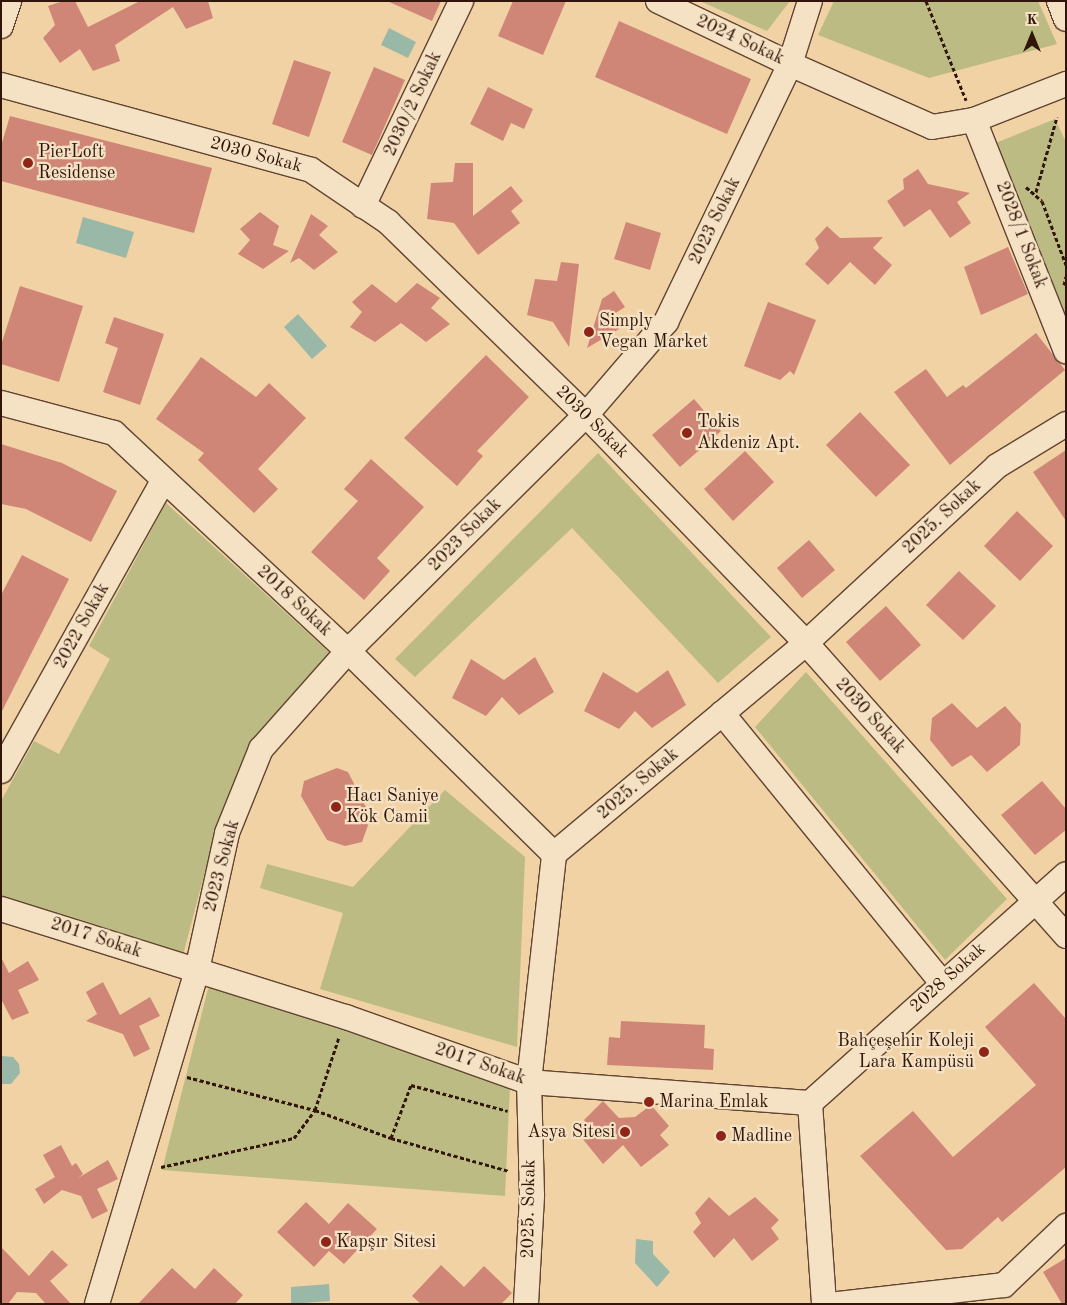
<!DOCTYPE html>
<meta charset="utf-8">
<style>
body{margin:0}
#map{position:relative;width:1067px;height:1305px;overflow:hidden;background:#f0d2a5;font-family:"Old Standard TT",serif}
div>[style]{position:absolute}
.green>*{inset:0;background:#bdbb84}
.water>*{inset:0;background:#9ab8a7}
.building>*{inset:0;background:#d08677}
.path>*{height:3px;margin-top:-1.5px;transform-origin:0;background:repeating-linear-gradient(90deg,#31150a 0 4px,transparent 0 6.5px)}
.roads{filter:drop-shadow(1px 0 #614431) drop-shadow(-1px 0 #614431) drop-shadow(0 1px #614431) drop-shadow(0 -1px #614431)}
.minor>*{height:24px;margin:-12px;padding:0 12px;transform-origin:12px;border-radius:12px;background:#f5e2c4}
.dots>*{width:14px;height:14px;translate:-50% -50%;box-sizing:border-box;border:2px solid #f5e2c4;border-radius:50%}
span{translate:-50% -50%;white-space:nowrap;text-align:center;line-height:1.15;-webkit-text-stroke:4.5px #f5e2c4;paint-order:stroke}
.street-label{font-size:18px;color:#31150a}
.poi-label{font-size:18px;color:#31150a}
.left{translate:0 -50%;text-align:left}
.right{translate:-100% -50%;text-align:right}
.frame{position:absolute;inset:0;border:2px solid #31150a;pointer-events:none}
.north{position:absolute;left:1007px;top:10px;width:50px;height:50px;-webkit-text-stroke:4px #f5e2c4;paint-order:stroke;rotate:0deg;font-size:14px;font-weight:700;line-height:20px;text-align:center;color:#31150a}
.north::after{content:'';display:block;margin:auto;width:18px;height:22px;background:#31150a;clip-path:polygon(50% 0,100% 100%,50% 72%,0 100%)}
</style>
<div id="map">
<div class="green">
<div style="clip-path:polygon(700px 1px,790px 1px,767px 31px)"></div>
<div style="clip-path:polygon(834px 1px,1038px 1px,1057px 44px,929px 78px,818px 35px)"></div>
<div style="clip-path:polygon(1055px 119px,1066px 142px,1066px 357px,978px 150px)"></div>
<div style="clip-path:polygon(598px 453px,771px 637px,718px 683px,572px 528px,415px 677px,395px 659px)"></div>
<div style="clip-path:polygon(166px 503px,331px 654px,247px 750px,217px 826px,183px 955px,1px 896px,1px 801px,34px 741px,59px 754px,110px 659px,89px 646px)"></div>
<div style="clip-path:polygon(806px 672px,1007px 899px,945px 960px,755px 727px)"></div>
<div style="clip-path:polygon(445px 790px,525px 857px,517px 1047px,320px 989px,343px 913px,260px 888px,267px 864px,353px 887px)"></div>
<div style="clip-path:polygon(209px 985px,510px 1085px,505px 1196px,162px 1170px)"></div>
</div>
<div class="water">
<div style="clip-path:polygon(389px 28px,416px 42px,408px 58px,381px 45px)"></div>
<div style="clip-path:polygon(83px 217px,134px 232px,126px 258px,76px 243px)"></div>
<div style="clip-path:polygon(298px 314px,327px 346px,312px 359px,284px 327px)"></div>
<div style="clip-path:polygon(1px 1056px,13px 1057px,19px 1064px,20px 1073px,11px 1084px,1px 1084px)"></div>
<div style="clip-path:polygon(636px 1239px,653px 1241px,653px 1254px,670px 1272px,657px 1287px,635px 1263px)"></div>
<div style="clip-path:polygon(329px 1284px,330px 1301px,291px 1304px,291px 1287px)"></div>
</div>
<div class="building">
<div style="clip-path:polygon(63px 1px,75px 1px,88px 27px,140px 1px,208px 1px,213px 18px,186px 29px,173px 7px,115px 45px,120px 61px,93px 71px,80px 49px,60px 63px,43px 38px,55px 25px,48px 6px)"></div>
<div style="clip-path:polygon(387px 1px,441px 1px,432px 21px)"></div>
<div style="clip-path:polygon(513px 1px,566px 1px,543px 55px,498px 36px)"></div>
<div style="clip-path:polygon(619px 21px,751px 79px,727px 134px,595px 77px)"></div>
<div style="clip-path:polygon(294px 60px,331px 72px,309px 137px,272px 124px)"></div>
<div style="clip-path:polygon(374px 67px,405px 80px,372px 155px,342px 142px)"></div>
<div style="clip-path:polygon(488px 87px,533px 109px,524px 129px,511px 123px,503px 141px,470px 124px)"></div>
<div style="clip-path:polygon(10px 116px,212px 168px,194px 233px,1px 181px,1px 146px)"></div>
<div style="clip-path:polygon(455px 163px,473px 163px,473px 216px,511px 186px,523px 201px,511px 211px,520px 223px,478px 255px,454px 223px,427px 219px,431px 183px,453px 182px)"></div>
<div style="clip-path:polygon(918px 169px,928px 184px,970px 193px,957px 202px,971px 223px,950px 238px,930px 209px,904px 227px,887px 201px,904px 189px,903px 179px)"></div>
<div style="clip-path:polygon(260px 212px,279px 226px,273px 245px,289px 251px,263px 269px,238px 254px,250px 240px,240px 229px)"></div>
<div style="clip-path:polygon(311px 214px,328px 226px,319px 235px,338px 252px,314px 270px,299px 258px,290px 263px)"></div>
<div style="clip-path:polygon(626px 222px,661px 233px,650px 270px,614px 259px)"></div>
<div style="clip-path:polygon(827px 226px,840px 238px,883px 237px,873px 248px,892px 265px,875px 285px,850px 262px,828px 285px,805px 264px,819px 248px,815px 239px)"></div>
<div style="clip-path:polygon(1008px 247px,1028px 294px,981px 315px,964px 267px)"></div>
<div style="clip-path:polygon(561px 262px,579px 264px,569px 347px,553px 322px,527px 315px,535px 279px,557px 281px)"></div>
<div style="clip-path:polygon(417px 283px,440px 298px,431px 308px,450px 324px,426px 342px,401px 323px,375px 342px,350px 327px,362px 312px,352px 302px,372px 284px,396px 303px)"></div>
<div style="clip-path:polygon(20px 286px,83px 306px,59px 382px,1px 364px,1px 345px)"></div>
<div style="clip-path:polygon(614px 291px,625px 307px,611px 316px,619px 329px,587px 348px,602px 299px)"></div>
<div style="clip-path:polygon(768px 302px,816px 320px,794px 375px,790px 371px,780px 380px,744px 366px)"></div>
<div style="clip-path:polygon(114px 317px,164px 334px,140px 405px,103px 392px,118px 348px,105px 343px)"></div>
<div style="clip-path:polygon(1036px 333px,1065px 370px,950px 465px,894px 392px,926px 369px,947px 397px,963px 385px,966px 388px)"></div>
<div style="clip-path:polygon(486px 355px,529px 397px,477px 451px,483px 456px,457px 486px,404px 438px)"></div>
<div style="clip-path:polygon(201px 357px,256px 397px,269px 383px,306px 418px,258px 469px,278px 489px,254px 513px,198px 460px,204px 453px,156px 419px)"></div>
<div style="clip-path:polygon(694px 399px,721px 431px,680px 467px,652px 435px)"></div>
<div style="clip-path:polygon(860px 412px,910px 465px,876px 497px,826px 445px)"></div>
<div style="clip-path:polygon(1px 444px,62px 463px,117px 491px,91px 542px,26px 509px,1px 504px)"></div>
<div style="clip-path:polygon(1066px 450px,1066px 521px,1033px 472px)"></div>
<div style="clip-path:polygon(745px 451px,774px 482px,733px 521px,704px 489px)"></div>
<div style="clip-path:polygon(371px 459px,424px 507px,377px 558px,390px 571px,364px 600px,311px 552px,358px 501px,344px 489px)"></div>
<div style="clip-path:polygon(1017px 511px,1053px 546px,1020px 581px,984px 546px)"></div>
<div style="clip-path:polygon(809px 540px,835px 570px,802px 598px,777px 568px)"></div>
<div style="clip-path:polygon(22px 555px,69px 579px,1px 713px,1px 595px)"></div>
<div style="clip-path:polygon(959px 571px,996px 606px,963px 640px,926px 605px)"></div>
<div style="clip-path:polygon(886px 606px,921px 645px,880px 681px,846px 642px)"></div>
<div style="clip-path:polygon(535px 657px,554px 692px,519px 715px,502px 697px,486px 716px,452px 698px,471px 659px,504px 680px)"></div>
<div style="clip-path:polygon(668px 670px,686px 705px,652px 728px,635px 711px,619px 729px,584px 711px,603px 672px,637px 693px)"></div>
<div style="clip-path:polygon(952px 703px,977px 728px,1005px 706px,1021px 724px,1020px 745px,987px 772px,971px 755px,952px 767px,930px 740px,932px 718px)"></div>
<div style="clip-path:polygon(337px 768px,348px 772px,371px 817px,362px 842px,345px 846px,327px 840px,301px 796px,304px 781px)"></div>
<div style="clip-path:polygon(1042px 781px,1066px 809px,1066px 830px,1035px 855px,1001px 815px)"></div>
<div style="clip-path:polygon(1px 957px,9px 973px,28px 961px,39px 980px,18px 990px,29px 1013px,12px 1020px,1px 999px)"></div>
<div style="clip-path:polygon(103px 982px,120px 1015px,150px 997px,160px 1016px,139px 1026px,150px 1049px,134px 1057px,123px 1034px,86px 1021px,97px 1014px,86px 992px)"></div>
<div style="clip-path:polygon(1034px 983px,1066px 1019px,1066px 1167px,1002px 1222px,998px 1217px,962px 1249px,946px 1250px,860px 1156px,913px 1111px,953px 1157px,1036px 1085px,985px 1027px)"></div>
<div style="clip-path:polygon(621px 1021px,705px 1025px,704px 1048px,714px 1049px,713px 1070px,607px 1065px,609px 1037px,620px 1038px)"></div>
<div style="clip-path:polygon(603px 1101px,619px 1118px,635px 1117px,651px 1105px,669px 1126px,660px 1135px,669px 1145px,641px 1167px,623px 1145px,603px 1164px,582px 1138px,590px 1129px,584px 1120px)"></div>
<div style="clip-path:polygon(61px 1145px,72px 1166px,76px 1163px,83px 1174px,78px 1178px,108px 1160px,118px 1179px,97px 1189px,108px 1211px,92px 1219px,81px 1196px,62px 1190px,44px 1204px,35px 1189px,55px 1177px,43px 1155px)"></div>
<div style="clip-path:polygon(709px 1197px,729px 1216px,755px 1197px,779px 1220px,771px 1228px,779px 1239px,752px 1261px,734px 1238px,714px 1258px,693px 1232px,701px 1223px,695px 1213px)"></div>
<div style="clip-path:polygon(306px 1202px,329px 1224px,348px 1203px,377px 1229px,344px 1264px,329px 1251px,314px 1267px,277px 1232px)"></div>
<div style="clip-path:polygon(1px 1247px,29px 1276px,52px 1250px,68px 1265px,50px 1281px,71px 1304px,46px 1304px,36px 1293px,17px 1292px,8px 1304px,1px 1304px)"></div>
<div style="clip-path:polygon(1066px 1258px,1066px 1304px,1062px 1304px,1043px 1272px)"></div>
<div style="clip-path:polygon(441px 1265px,464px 1287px,484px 1266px,512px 1293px,501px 1304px,421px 1304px,412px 1296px)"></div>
<div style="clip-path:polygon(172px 1268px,195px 1289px,214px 1268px,243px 1295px,235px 1304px,138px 1304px)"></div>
</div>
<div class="path">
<div style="left:926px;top:1px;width:107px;rotate:68deg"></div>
<div style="left:1026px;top:187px;width:21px;rotate:41deg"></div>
<div style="left:1042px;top:201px;width:68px;rotate:69.4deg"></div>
<div style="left:1036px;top:192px;width:78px;rotate:-74.4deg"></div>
<div style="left:1064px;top:285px;width:9px;rotate:-77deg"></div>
<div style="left:187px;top:1077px;width:132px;rotate:14.5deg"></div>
<div style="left:315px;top:1110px;width:81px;rotate:20.2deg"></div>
<div style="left:391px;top:1138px;width:123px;rotate:15.6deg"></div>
<div style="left:391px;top:1138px;width:57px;rotate:-69.3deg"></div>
<div style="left:411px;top:1085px;width:100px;rotate:15deg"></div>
<div style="left:161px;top:1167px;width:136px;rotate:-12.3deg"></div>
<div style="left:294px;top:1138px;width:35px;rotate:-53deg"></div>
<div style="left:315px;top:1110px;width:77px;rotate:-71.8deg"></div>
</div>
<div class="roads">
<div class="minor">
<div style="left:658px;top:1px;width:146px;rotate:25.5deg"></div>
<div style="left:790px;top:64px;width:66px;rotate:-72.4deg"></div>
<div style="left:1059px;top:1px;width:19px;rotate:69deg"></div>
<div style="left:1px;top:26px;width:26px;rotate:-72deg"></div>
<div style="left:1px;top:85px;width:321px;rotate:15.3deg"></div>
<div style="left:311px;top:170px;width:93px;rotate:34deg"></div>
<div style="left:388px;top:222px;width:277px;rotate:44.3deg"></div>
<div style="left:586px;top:415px;width:317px;rotate:46deg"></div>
<div style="left:806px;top:643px;width:392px;rotate:48.4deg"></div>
<div style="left:974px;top:120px;width:249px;rotate:68.3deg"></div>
<div style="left:363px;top:206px;width:227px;rotate:-64.4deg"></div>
<div style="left:1px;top:403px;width:117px;rotate:14.9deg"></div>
<div style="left:114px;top:433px;width:320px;rotate:43deg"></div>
<div style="left:348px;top:651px;width:289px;rotate:44.6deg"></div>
<div style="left:722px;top:713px;width:348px;rotate:50.8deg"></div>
<div style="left:1px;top:771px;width:332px;rotate:-60.8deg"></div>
<div style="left:1px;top:909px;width:362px;rotate:17.4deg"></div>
<div style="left:346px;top:1017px;width:194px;rotate:19.6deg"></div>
<div style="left:529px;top:1082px;width:282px;rotate:4.3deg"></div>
<div style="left:810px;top:1103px;width:201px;rotate:86deg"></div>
<div style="left:810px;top:1103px;width:343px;rotate:-41.8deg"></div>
<div style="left:97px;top:1304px;width:349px;rotate:-73.3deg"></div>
<div style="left:197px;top:970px;width:140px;rotate:-77.6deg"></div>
<div style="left:227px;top:833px;width:91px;rotate:-68deg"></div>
<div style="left:261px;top:749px;width:131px;rotate:-48.4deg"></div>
<div style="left:348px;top:651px;width:335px;rotate:-44.8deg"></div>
<div style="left:586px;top:415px;width:123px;rotate:-49.3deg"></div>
<div style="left:666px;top:322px;width:286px;rotate:-64.3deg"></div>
<div style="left:790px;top:64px;width:155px;rotate:23.9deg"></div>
<div style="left:932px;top:127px;width:43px;rotate:-9.5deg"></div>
<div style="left:974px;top:120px;width:99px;rotate:-21.4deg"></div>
<div style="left:526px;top:1304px;width:109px;rotate:-86.8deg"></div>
<div style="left:532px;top:1195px;width:113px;rotate:-91.5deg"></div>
<div style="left:529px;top:1082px;width:229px;rotate:-83.7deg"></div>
<div style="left:554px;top:854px;width:329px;rotate:-39.9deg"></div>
<div style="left:806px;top:643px;width:260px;rotate:-42.8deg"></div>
<div style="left:997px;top:466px;width:81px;rotate:-31.3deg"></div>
<div style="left:837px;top:1304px;width:168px;rotate:-6.5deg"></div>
<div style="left:1004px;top:1285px;width:86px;rotate:-43.6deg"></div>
</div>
</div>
<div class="dots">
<div style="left:28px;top:163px;background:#8f2418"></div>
<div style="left:589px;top:332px;background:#8f2418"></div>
<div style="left:687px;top:433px;background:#8f2418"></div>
<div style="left:336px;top:807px;background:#8f2418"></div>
<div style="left:984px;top:1052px;background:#8f2418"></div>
<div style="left:649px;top:1102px;background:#8f2418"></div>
<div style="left:625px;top:1132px;background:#8f2418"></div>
<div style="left:721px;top:1136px;background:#8f2418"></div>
<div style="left:326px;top:1242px;background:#8f2418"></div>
</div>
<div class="street-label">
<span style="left:740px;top:40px;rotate:25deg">2024 Sokak</span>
<span style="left:413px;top:104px;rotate:-65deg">2030/2 Sokak</span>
<span style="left:256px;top:155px;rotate:15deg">2030 Sokak</span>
<span style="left:715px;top:221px;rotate:-64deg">2023 Sokak</span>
<span style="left:1021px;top:235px;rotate:69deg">2028/1 Sokak</span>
<span style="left:592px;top:422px;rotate:45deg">2030 Sokak</span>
<span style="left:942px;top:517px;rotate:-43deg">2025. Sokak</span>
<span style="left:465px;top:535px;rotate:-45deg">2023 Sokak</span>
<span style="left:294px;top:601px;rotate:43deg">2018 Sokak</span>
<span style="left:82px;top:626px;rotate:-61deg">2022 Sokak</span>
<span style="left:870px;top:716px;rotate:48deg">2030 Sokak</span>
<span style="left:638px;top:784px;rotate:-40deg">2025. Sokak</span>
<span style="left:222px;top:866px;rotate:-75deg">2023 Sokak</span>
<span style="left:96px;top:938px;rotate:18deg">2017 Sokak</span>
<span style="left:948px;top:978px;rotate:-42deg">2028 Sokak</span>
<span style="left:480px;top:1064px;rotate:19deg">2017 Sokak</span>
<span style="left:529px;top:1209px;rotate:-89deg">2025. Sokak</span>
</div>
<div class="poi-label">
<span class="left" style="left:38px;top:163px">PierLoft<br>Residense</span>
<span class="left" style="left:599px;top:332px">Simply<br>Vegan Market</span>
<span class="left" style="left:697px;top:433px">Tokis<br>Akdeniz Apt.</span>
<span class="left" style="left:346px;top:807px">Hacı Saniye<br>Kök Camii</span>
<span class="right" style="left:974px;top:1052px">Bahçeşehir Koleji<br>Lara Kampüsü</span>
<span class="left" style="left:659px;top:1102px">Marina Emlak</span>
<span class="right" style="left:615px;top:1132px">Asya Sitesi</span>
<span class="left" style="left:731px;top:1136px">Madline</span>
<span class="left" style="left:336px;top:1242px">Kapşır Sitesi</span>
</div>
<div class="frame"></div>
<div class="north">K</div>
</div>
